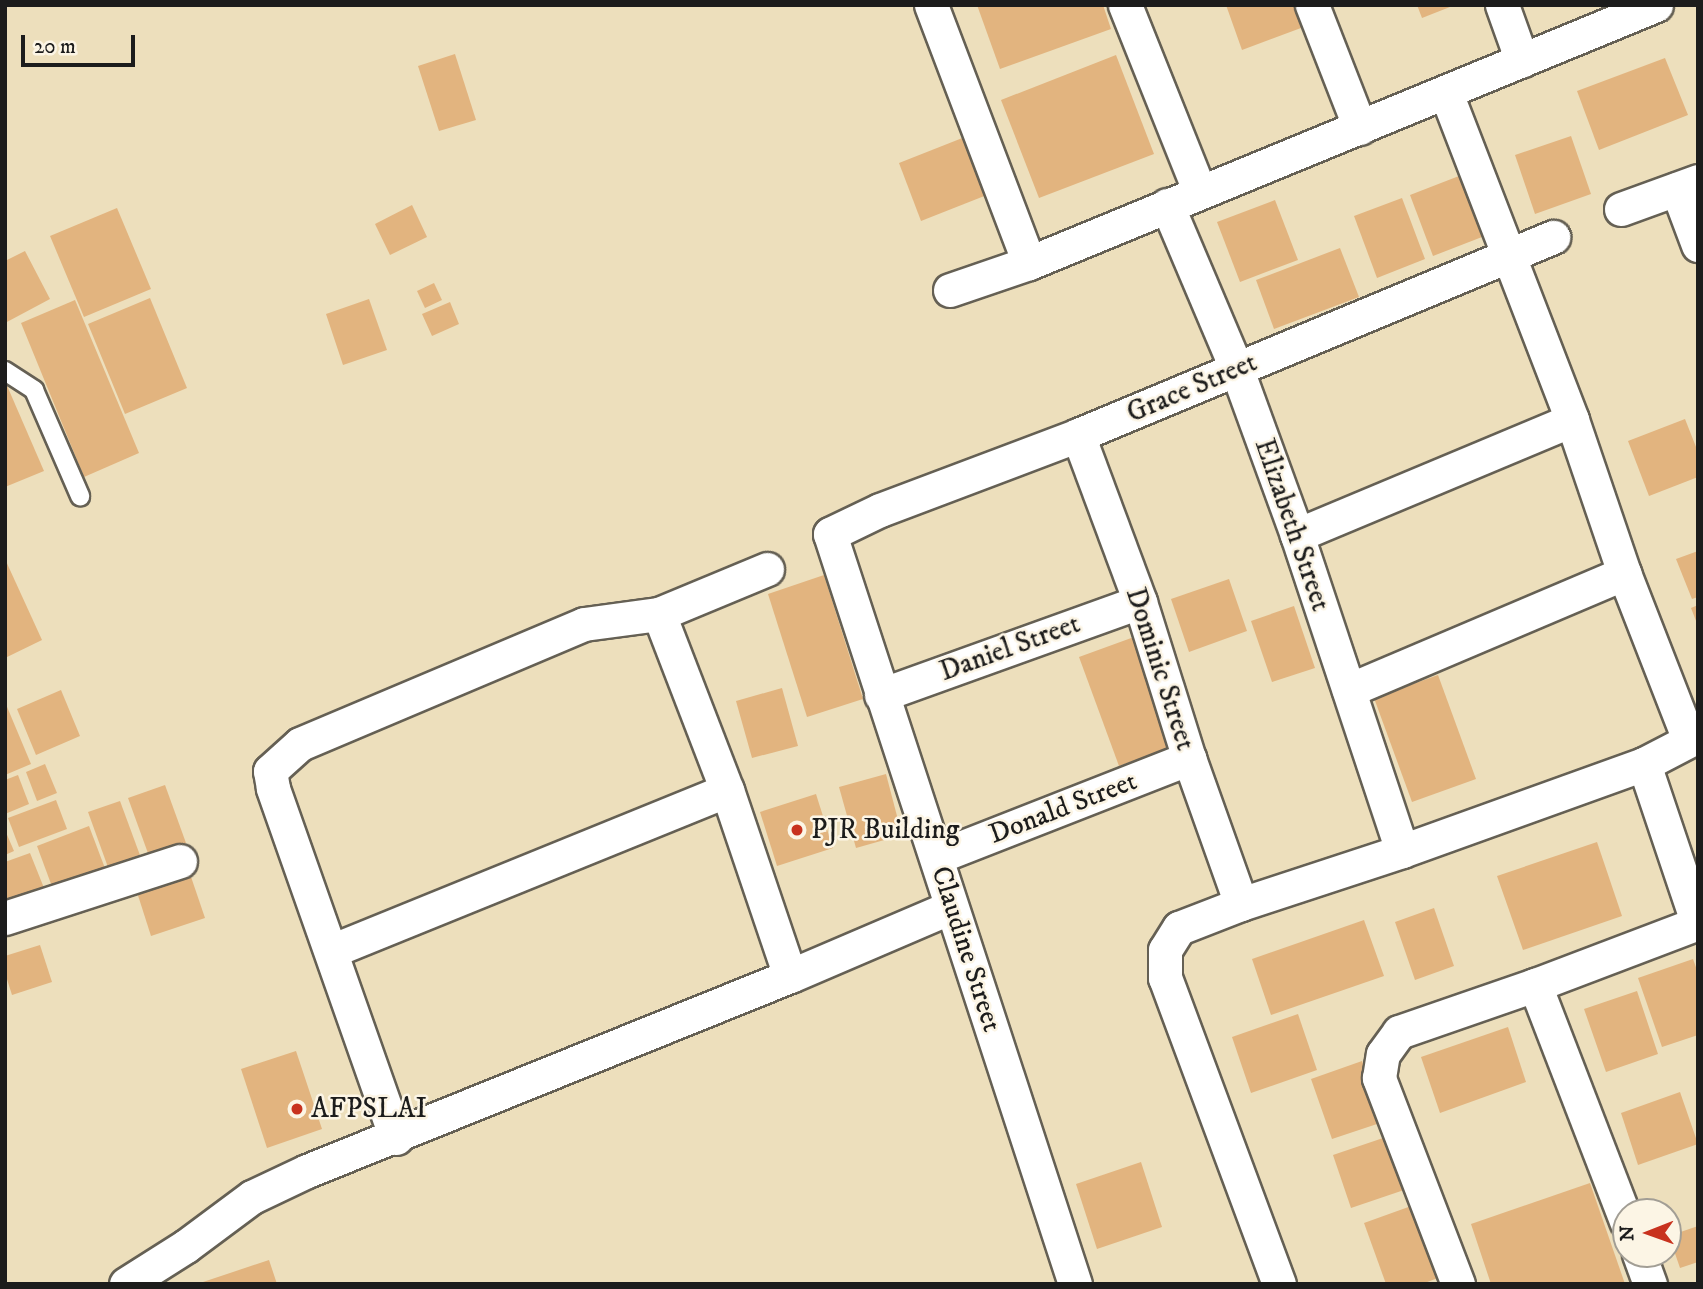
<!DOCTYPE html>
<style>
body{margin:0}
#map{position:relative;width:1703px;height:1289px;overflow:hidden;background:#eddfbc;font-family:"IM FELL DW Pica",serif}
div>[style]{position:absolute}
.building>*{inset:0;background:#e2b47f}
.roads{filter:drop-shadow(2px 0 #656054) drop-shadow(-2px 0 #656054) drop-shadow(0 2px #656054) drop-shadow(0 -2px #656054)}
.service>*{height:18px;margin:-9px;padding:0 9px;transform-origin:9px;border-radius:9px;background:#fff}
.minor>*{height:33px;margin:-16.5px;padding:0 16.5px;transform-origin:16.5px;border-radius:16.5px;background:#fff}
.dots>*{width:19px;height:19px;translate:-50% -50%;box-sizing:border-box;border:4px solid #fcf5e5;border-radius:50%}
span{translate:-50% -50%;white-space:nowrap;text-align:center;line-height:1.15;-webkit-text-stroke:5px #fcf5e5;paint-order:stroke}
.street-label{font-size:28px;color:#1c1c1c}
.poi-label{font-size:28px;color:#1c1c1c}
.left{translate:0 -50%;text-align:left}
.frame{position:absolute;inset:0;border:7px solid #1c1c1c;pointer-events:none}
.north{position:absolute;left:1612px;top:1198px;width:70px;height:70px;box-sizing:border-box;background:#fcf5e5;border:2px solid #a29e95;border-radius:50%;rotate:269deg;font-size:19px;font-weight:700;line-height:28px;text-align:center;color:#1c1c1c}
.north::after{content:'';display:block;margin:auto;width:24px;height:32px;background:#c8321e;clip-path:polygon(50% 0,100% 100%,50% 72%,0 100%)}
.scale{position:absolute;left:21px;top:35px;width:114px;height:32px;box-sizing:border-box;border:4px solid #1c1c1c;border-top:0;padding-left:9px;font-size:21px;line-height:24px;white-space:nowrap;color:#1c1c1c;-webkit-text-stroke:5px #fcf5e5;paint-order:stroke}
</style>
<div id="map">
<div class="building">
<div style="clip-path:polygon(977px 5px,1103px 5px,1111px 29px,1000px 69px)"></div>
<div style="clip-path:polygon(1226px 5px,1302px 5px,1309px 25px,1242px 50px)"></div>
<div style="clip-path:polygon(1417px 5px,1455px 5px,1422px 18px)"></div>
<div style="clip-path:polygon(455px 54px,476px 120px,439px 131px,418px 66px)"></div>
<div style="clip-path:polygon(1116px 55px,1154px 154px,1039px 198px,1001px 100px)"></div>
<div style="clip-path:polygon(1665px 58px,1688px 115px,1599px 150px,1577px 91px)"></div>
<div style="clip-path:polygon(975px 133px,997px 191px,921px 221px,899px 163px)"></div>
<div style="clip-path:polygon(1571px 136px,1591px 194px,1535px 214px,1515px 155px)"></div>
<div style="clip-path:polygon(1459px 176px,1482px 237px,1433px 256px,1410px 195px)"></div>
<div style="clip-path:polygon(1402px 198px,1425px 259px,1377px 278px,1354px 216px)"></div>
<div style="clip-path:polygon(1275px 200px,1298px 260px,1240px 282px,1217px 222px)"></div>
<div style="clip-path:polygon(412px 205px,427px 237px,390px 255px,375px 224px)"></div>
<div style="clip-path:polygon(117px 208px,151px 289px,84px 317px,50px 236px)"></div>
<div style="clip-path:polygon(1340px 248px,1359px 297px,1274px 329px,1256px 280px)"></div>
<div style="clip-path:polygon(25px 251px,50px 299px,5px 323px,5px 261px)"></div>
<div style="clip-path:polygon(434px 283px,442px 300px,425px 308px,417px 291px)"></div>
<div style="clip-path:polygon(150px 298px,187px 388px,125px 414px,88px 324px)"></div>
<div style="clip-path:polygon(369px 299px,387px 350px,343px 365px,326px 314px)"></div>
<div style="clip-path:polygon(75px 300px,139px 453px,84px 477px,21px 323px)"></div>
<div style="clip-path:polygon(450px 302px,459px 324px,432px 336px,422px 314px)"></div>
<div style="clip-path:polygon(5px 381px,44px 471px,5px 487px)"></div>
<div style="clip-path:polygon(1685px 419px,1698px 452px,1698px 477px,1649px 496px,1628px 441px)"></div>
<div style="clip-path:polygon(1698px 551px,1698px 597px,1692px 599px,1676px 559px)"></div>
<div style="clip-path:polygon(5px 559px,42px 640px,5px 658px)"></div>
<div style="clip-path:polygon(824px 575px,863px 699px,807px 717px,768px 594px)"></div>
<div style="clip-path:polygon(1229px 579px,1247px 631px,1189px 652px,1171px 599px)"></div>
<div style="clip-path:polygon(1698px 605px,1698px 626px,1691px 608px)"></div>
<div style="clip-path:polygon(1294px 606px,1315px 668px,1272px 682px,1251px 621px)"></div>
<div style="clip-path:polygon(1134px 637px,1174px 746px,1119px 766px,1079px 657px)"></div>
<div style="clip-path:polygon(1438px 675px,1476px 779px,1412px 802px,1374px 698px)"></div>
<div style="clip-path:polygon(782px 688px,798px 746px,752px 758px,736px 701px)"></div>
<div style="clip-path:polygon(61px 690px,80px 736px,36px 755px,17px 709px)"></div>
<div style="clip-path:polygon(5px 702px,31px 764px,5px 775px)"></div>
<div style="clip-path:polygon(45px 764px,57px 793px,37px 801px,26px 772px)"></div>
<div style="clip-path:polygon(886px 774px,902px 835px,856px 848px,839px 787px)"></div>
<div style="clip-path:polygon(18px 775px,29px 804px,5px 814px,5px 780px)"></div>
<div style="clip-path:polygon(165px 785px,186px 843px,149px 856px,128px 798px)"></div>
<div style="clip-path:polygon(816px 794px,833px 848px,777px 866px,760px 812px)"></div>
<div style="clip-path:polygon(56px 800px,67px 829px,19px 847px,8px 818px)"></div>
<div style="clip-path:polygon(120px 801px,141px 858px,109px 870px,88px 812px)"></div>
<div style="clip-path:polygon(89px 826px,106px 871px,54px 892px,37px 846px)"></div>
<div style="clip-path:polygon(5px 830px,14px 851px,5px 855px)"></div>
<div style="clip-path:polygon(1597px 842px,1622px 916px,1523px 950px,1497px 876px)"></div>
<div style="clip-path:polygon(30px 853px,46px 893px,5px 909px,5px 862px)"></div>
<div style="clip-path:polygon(188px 868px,205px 918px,151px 936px,135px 886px)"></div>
<div style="clip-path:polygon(1434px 908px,1454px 966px,1415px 980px,1395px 922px)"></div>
<div style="clip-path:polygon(1364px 920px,1384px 976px,1271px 1015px,1252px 959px)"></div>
<div style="clip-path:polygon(40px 945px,52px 982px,12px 995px,5px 973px,5px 956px)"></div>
<div style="clip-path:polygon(1693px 959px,1698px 973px,1698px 1035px,1662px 1047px,1638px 978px)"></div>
<div style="clip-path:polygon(1637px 991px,1658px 1054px,1606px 1072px,1584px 1009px)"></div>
<div style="clip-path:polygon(1298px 1014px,1317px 1070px,1251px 1093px,1232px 1037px)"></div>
<div style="clip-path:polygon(1508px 1027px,1526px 1082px,1440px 1113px,1421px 1057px)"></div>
<div style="clip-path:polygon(296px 1051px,322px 1129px,267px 1148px,241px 1069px)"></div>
<div style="clip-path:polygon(1362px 1061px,1383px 1122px,1332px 1139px,1311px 1079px)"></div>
<div style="clip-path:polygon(1680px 1092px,1698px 1144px,1638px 1165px,1621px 1113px)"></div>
<div style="clip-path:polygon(1386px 1137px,1404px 1190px,1351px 1208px,1333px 1155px)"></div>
<div style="clip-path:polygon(1141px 1162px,1162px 1227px,1097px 1249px,1076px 1184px)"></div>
<div style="clip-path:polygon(1590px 1183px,1625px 1284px,1491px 1284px,1471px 1224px)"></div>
<div style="clip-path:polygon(1414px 1205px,1438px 1278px,1422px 1284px,1386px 1284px,1364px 1223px)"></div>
<div style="clip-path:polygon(1698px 1226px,1698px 1262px,1680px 1268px,1669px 1236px)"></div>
<div style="clip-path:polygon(269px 1260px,277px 1284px,200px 1284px,200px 1283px)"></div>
</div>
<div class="roads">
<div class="service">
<div style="left:5px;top:371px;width:35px;rotate:33deg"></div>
<div style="left:34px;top:390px;width:116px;rotate:66.5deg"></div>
</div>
<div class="minor">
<div style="left:931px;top:5px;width:276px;rotate:69.2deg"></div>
<div style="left:1125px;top:5px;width:199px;rotate:68.2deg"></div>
<div style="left:1312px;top:5px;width:132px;rotate:68.7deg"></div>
<div style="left:1502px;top:5px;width:59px;rotate:70.3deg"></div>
<div style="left:1446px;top:93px;width:350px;rotate:68.9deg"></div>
<div style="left:1572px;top:420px;width:162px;rotate:71.2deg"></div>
<div style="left:1624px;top:573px;width:179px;rotate:68.7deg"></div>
<div style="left:1677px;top:189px;width:60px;rotate:69.4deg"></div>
<div style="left:1167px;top:205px;width:179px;rotate:67deg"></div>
<div style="left:1237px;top:370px;width:176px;rotate:70deg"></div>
<div style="left:1297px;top:535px;width:333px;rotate:71.6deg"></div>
<div style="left:1621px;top:209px;width:82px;rotate:-20deg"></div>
<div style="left:950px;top:290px;width:83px;rotate:-18.9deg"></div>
<div style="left:1029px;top:263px;width:678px;rotate:-22.37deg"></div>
<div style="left:1078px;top:435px;width:178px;rotate:69.6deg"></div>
<div style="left:1140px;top:602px;width:164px;rotate:72.6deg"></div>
<div style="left:1189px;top:758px;width:155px;rotate:70.4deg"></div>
<div style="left:1297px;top:535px;width:298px;rotate:-22.7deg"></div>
<div style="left:659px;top:614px;width:117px;rotate:-22.6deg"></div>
<div style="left:1349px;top:690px;width:299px;rotate:-23deg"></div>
<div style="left:881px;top:695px;width:275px;rotate:-19.8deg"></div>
<div style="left:1644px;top:764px;width:169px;rotate:71.4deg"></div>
<div style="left:937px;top:857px;width:271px;rotate:-21.4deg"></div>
<div style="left:5px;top:918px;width:184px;rotate:-18deg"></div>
<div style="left:331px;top:951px;width:427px;rotate:-22.1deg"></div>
<div style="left:1535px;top:985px;width:253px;rotate:68.9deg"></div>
<div style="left:396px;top:1138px;width:371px;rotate:-109.4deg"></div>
<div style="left:273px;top:788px;width:17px;rotate:-100deg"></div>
<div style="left:270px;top:771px;width:40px;rotate:-42deg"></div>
<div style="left:300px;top:744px;width:308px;rotate:-22.9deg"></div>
<div style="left:584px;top:624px;width:76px;rotate:-7.6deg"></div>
<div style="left:659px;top:614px;width:189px;rotate:68.9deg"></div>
<div style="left:727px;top:790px;width:196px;rotate:71.3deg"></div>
<div style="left:1639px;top:1254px;width:32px;rotate:70deg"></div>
<div style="left:126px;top:1284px;width:71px;rotate:-32.3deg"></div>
<div style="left:186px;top:1246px;width:82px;rotate:-36.6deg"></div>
<div style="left:252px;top:1197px;width:61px;rotate:-25.3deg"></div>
<div style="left:307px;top:1171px;width:521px;rotate:-21.99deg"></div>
<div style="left:790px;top:976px;width:175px;rotate:-23.2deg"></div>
<div style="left:1075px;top:1284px;width:789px;rotate:-108.09deg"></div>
<div style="left:830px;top:534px;width:55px;rotate:-25.6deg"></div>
<div style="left:880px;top:510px;width:212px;rotate:-20.7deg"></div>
<div style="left:1078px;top:435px;width:515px;rotate:-22.63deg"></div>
<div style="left:1279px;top:1284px;width:327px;rotate:-110.4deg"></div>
<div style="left:1165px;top:978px;width:28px;rotate:-90deg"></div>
<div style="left:1165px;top:950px;width:26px;rotate:-58deg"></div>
<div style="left:1179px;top:928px;width:66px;rotate:-21.2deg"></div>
<div style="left:1241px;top:904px;width:169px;rotate:-18.2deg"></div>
<div style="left:1402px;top:851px;width:257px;rotate:-19.8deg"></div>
<div style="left:1644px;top:764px;width:61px;rotate:-27.4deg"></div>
<div style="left:1458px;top:1284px;width:221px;rotate:-111deg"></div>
<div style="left:1379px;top:1078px;width:24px;rotate:-81deg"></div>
<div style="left:1383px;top:1054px;width:27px;rotate:-54deg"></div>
<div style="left:1399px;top:1032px;width:144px;rotate:-19.1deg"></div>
<div style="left:1535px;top:985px;width:174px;rotate:-20.8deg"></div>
</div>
</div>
<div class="dots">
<div style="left:797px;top:830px;background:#c8321e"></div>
<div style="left:297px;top:1109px;background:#c8321e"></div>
</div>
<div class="street-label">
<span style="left:1192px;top:388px;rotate:-23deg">Grace Street</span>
<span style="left:1292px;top:525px;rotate:71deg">Elizabeth Street</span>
<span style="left:1010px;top:648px;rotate:-20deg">Daniel Street</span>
<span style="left:1160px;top:669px;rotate:72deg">Dominic Street</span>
<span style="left:1063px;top:808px;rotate:-21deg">Donald Street</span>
<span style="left:966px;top:949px;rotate:72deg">Claudine Street</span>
</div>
<div class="poi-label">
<span class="left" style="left:811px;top:830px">PJR Building</span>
<span class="left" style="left:311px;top:1109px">AFPSLAI</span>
</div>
<div class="frame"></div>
<div class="north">N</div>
<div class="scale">20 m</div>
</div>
